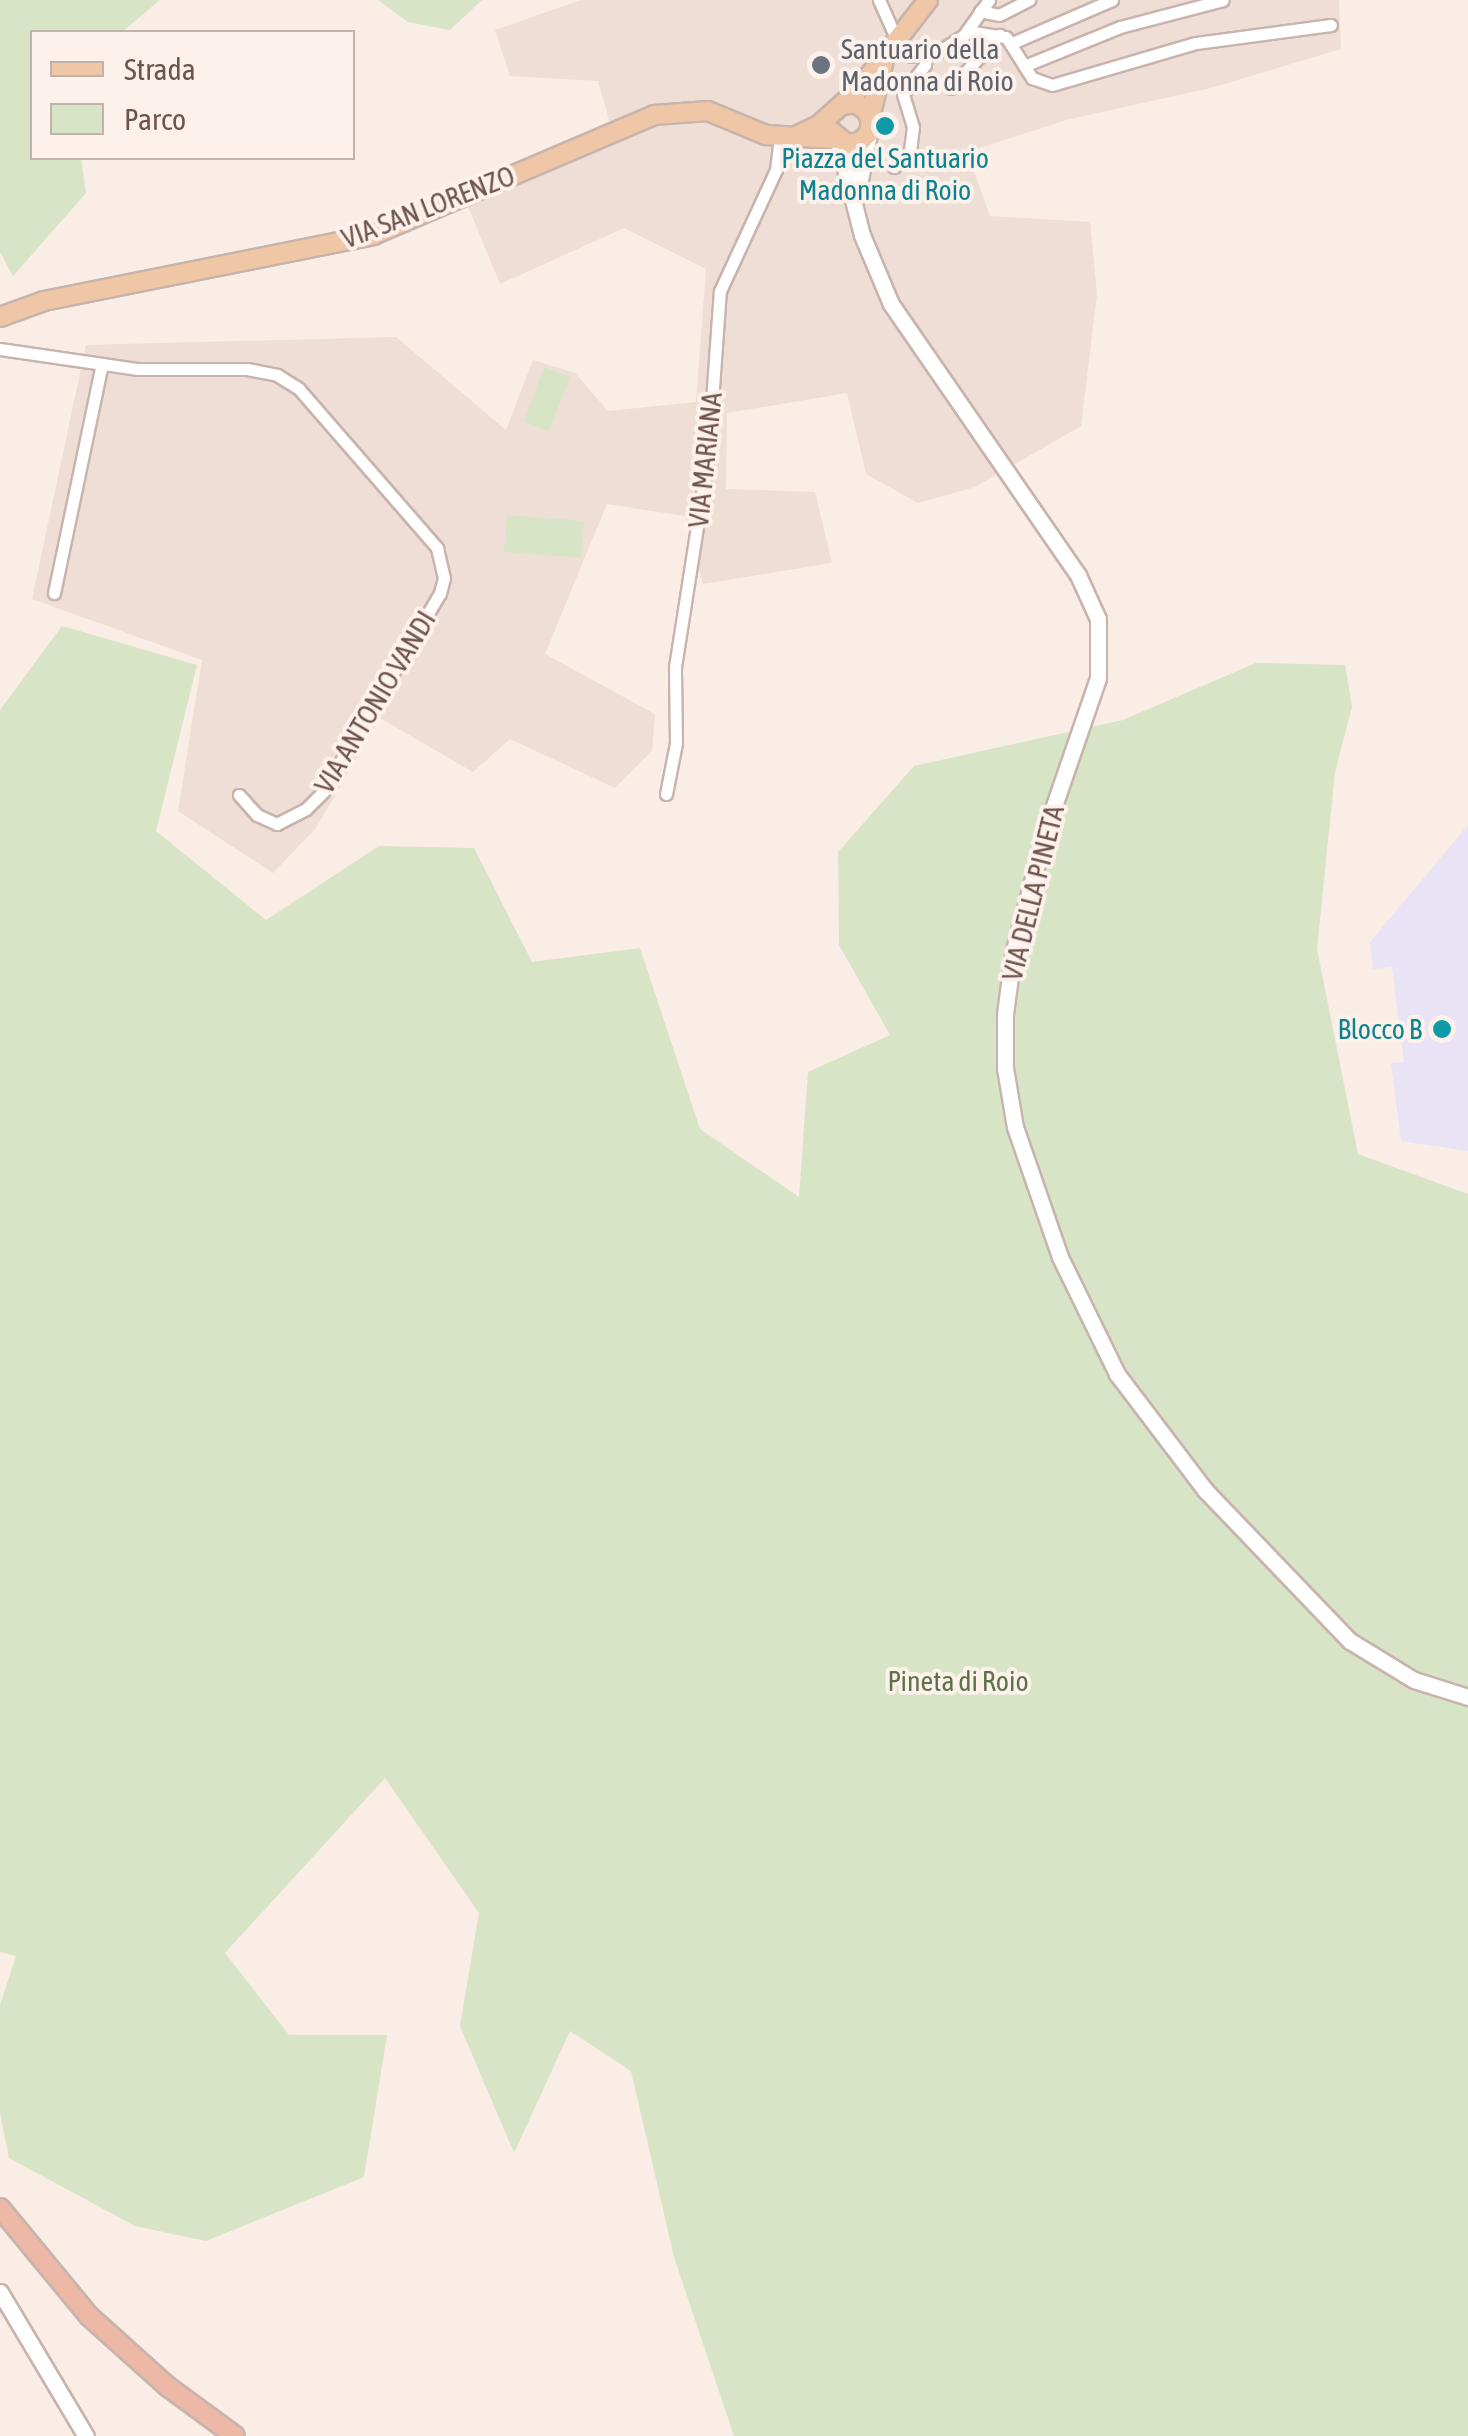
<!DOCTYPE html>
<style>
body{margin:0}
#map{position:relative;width:1468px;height:2436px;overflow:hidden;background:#f9ede5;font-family:"Asap Condensed",sans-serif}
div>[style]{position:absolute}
.residential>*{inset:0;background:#efded5}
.education>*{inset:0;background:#eae2f5}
.green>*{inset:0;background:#d8e4c6}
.roads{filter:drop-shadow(2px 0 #c8b4ad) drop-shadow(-2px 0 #c8b4ad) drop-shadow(0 2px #c8b4ad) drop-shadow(0 -2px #c8b4ad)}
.minor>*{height:11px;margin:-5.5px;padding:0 5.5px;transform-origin:5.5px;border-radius:5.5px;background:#fff}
.secondary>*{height:15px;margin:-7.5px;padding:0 7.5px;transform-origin:7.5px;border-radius:7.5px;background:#fff}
.primary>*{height:18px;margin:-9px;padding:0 9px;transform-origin:9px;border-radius:9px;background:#efc6a6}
.trunk>*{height:18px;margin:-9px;padding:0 9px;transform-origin:9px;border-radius:9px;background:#edb8a5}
.dots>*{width:28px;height:28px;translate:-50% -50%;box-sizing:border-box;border:5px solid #fcf2eb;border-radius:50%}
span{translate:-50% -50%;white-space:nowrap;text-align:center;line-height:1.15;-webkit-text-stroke:8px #fcf2eb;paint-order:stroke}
.worship-label{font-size:28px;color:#5b616d}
.left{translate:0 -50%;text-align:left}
.culture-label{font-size:28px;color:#0d838f}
.right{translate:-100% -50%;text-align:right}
.street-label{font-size:28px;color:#6e534e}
.park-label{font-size:28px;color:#5d7248}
.legend{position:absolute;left:30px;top:30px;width:325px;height:130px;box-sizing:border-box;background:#fcf2eb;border:2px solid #c3b2ac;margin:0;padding:12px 18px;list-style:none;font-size:30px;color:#6e534e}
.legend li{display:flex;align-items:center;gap:20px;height:50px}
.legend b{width:50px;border:2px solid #c3b2ac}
</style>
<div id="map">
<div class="residential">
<div style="clip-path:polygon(581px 0,1339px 0,1341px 49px,1211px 88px,1066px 120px,967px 152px,990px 216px,1090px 222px,1097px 294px,1081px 426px,975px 487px,918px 503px,866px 474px,847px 393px,727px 413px,726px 489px,815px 492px,832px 563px,703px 584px,685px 516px,607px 504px,545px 654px,655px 714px,652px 751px,615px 788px,510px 739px,473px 772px,380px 718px,316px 828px,273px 873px,178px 811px,202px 660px,32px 599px,86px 345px,396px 337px,506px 430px,533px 360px,575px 373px,608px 411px,696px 402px,706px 269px,624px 228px,500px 284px,460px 187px,610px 123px,598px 81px,510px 76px,495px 30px)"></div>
</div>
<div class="education">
<div style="clip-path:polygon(1468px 825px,1468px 1151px,1401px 1141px,1391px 1063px,1404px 1062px,1392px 967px,1373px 969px,1370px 942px)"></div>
</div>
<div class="green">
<div style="clip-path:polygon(0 0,160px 0,122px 32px,32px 32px,32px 158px,81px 158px,86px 193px,13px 276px,0 252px)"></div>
<div style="clip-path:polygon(378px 0,482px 0,450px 30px,408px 22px)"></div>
<div style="clip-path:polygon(544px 367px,570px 377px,549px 431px,524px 422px)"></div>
<div style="clip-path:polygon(507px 515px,584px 521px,581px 558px,504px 552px)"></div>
<div style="clip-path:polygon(62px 626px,197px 665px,156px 831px,266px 920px,379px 846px,474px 848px,532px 962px,640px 948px,700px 1129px,799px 1197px,808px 1072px,890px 1035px,839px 945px,838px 852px,914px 766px,1123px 720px,1256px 663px,1345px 665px,1352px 707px,1335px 772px,1317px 949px,1358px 1154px,1468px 1194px,1468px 2436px,734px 2436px,674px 2257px,631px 2071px,570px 2031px,514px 2153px,460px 2026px,479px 1913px,385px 1778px,225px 1953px,289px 2035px,387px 2035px,364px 2177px,206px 2241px,135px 2226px,9px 2158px,0 2113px,0 2005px,16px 1956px,0 1952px,0 710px)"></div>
</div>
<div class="roads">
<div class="minor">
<div style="left:879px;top:0;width:42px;rotate:65.9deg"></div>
<div style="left:980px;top:11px;width:19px;rotate:12deg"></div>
<div style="left:999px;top:15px;width:34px;rotate:-27deg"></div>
<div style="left:967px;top:31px;width:39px;rotate:9deg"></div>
<div style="left:1006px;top:37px;width:49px;rotate:57.6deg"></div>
<div style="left:1032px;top:78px;width:21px;rotate:19deg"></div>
<div style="left:1052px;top:85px;width:150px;rotate:-16.3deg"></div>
<div style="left:1196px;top:43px;width:136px;rotate:-7.6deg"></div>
<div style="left:892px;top:43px;width:24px;rotate:33deg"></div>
<div style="left:912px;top:56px;width:26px;rotate:-9deg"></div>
<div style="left:938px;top:52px;width:31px;rotate:-33deg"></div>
<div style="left:964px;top:35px;width:43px;rotate:-54.5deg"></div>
<div style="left:1012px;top:43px;width:109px;rotate:-23.3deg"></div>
<div style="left:1024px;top:66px;width:104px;rotate:-22.1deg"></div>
<div style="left:1120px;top:27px;width:106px;rotate:-14.7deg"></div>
<div style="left:951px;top:88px;width:72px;rotate:-47.8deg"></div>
<div style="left:894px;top:167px;width:23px;rotate:-45deg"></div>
<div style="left:910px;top:151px;width:24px;rotate:-83deg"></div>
<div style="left:913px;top:127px;width:34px;rotate:-107deg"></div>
<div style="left:903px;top:94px;width:36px;rotate:-53deg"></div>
<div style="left:925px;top:65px;width:9px;rotate:-84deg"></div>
<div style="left:0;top:349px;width:138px;rotate:8.3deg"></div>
<div style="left:137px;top:369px;width:110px"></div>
<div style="left:247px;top:369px;width:31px;rotate:11deg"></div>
<div style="left:277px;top:375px;width:26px;rotate:32deg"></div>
<div style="left:299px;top:389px;width:211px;rotate:49deg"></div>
<div style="left:437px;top:548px;width:31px;rotate:77deg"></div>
<div style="left:444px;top:578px;width:16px;rotate:105deg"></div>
<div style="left:440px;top:593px;width:231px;rotate:120.5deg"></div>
<div style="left:323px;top:792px;width:24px;rotate:135deg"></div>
<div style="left:306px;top:809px;width:33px;rotate:153deg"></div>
<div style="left:277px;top:824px;width:22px;rotate:-156deg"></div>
<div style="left:257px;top:815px;width:27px;rotate:-132deg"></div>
<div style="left:54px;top:593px;width:234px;rotate:-78.2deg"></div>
<div style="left:666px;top:794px;width:52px;rotate:-78.9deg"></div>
<div style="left:676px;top:743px;width:76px;rotate:-90.8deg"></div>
<div style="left:675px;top:667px;width:213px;rotate:-81.1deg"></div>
<div style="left:708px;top:457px;width:166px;rotate:-85.9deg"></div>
<div style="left:720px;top:291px;width:133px;rotate:-65.2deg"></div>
<div style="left:776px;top:170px;width:33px;rotate:-83deg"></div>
</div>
<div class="secondary">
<div style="left:838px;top:141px;width:97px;rotate:75.7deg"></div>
<div style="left:862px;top:235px;width:75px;rotate:67.2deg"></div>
<div style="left:891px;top:304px;width:329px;rotate:55.4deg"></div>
<div style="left:1078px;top:575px;width:48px;rotate:65.6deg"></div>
<div style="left:1098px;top:619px;width:59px;rotate:90deg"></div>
<div style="left:1098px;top:678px;width:160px;rotate:109deg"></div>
<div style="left:1046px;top:829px;width:129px;rotate:104.8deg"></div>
<div style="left:1013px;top:954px;width:61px;rotate:97.6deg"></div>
<div style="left:1005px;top:1014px;width:54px;rotate:90deg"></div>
<div style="left:1005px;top:1068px;width:60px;rotate:80.4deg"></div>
<div style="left:1015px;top:1127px;width:138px;rotate:70.9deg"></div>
<div style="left:1060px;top:1257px;width:130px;rotate:64deg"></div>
<div style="left:1117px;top:1374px;width:146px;rotate:52.8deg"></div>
<div style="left:1205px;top:1490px;width:209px;rotate:46.2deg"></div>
<div style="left:1350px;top:1641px;width:75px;rotate:31.4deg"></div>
<div style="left:1414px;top:1680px;width:57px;rotate:17.5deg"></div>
<div style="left:857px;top:195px;width:63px;rotate:-79deg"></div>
<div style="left:0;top:2292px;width:168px;rotate:59.2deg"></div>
</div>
<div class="primary">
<div style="left:870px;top:118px;width:60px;rotate:-76.4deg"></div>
<div style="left:831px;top:131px;width:21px;rotate:39deg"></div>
<div style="left:847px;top:144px;width:13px;rotate:-9deg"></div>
<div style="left:860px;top:142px;width:13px;rotate:-45deg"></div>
<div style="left:869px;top:133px;width:12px;rotate:-81deg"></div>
<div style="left:871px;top:121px;width:12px;rotate:-114deg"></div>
<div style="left:866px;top:110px;width:13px;rotate:-148deg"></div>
<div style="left:855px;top:103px;width:13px;rotate:171deg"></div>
<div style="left:798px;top:135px;width:23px;rotate:-25deg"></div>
<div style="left:819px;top:125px;width:52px;rotate:-41.9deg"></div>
<div style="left:858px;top:90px;width:114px;rotate:-52.1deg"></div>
<div style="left:0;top:317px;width:47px;rotate:-20deg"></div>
<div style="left:44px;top:301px;width:336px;rotate:-11.3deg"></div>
<div style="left:373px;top:235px;width:306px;rotate:-23.1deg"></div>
<div style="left:654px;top:115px;width:54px;rotate:-4.2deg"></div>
<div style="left:708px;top:111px;width:63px;rotate:22.5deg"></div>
<div style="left:766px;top:135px;width:70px;rotate:3.3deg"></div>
</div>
<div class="trunk">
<div style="left:0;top:2208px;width:140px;rotate:50.5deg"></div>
<div style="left:89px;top:2316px;width:105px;rotate:41.9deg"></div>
<div style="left:167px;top:2386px;width:84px;rotate:36.3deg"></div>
</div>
</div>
<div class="dots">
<div style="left:821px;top:65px;background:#6b7280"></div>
<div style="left:885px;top:126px;background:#0f9aa8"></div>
<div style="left:1442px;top:1029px;background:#0f9aa8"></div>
</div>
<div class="worship-label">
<span class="left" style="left:841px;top:65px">Santuario della<br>Madonna di Roio</span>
</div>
<div class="culture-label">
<span style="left:885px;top:174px">Piazza del Santuario<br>Madonna di Roio</span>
<span class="right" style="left:1422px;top:1029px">Blocco B</span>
</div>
<div class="street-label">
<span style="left:428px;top:207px;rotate:-21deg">VIA SAN LORENZO</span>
<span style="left:705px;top:460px;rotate:-84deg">VIA MARIANA</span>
<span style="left:375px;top:702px;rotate:-59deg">VIA ANTONIO VANDI</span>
<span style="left:1033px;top:893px;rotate:-76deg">VIA DELLA PINETA</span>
</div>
<div class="park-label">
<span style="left:958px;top:1681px">Pineta di Roio</span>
</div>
<ul class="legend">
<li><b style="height:12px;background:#efc6a6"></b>Strada</li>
<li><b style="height:28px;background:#d8e4c6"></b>Parco</li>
</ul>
</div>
